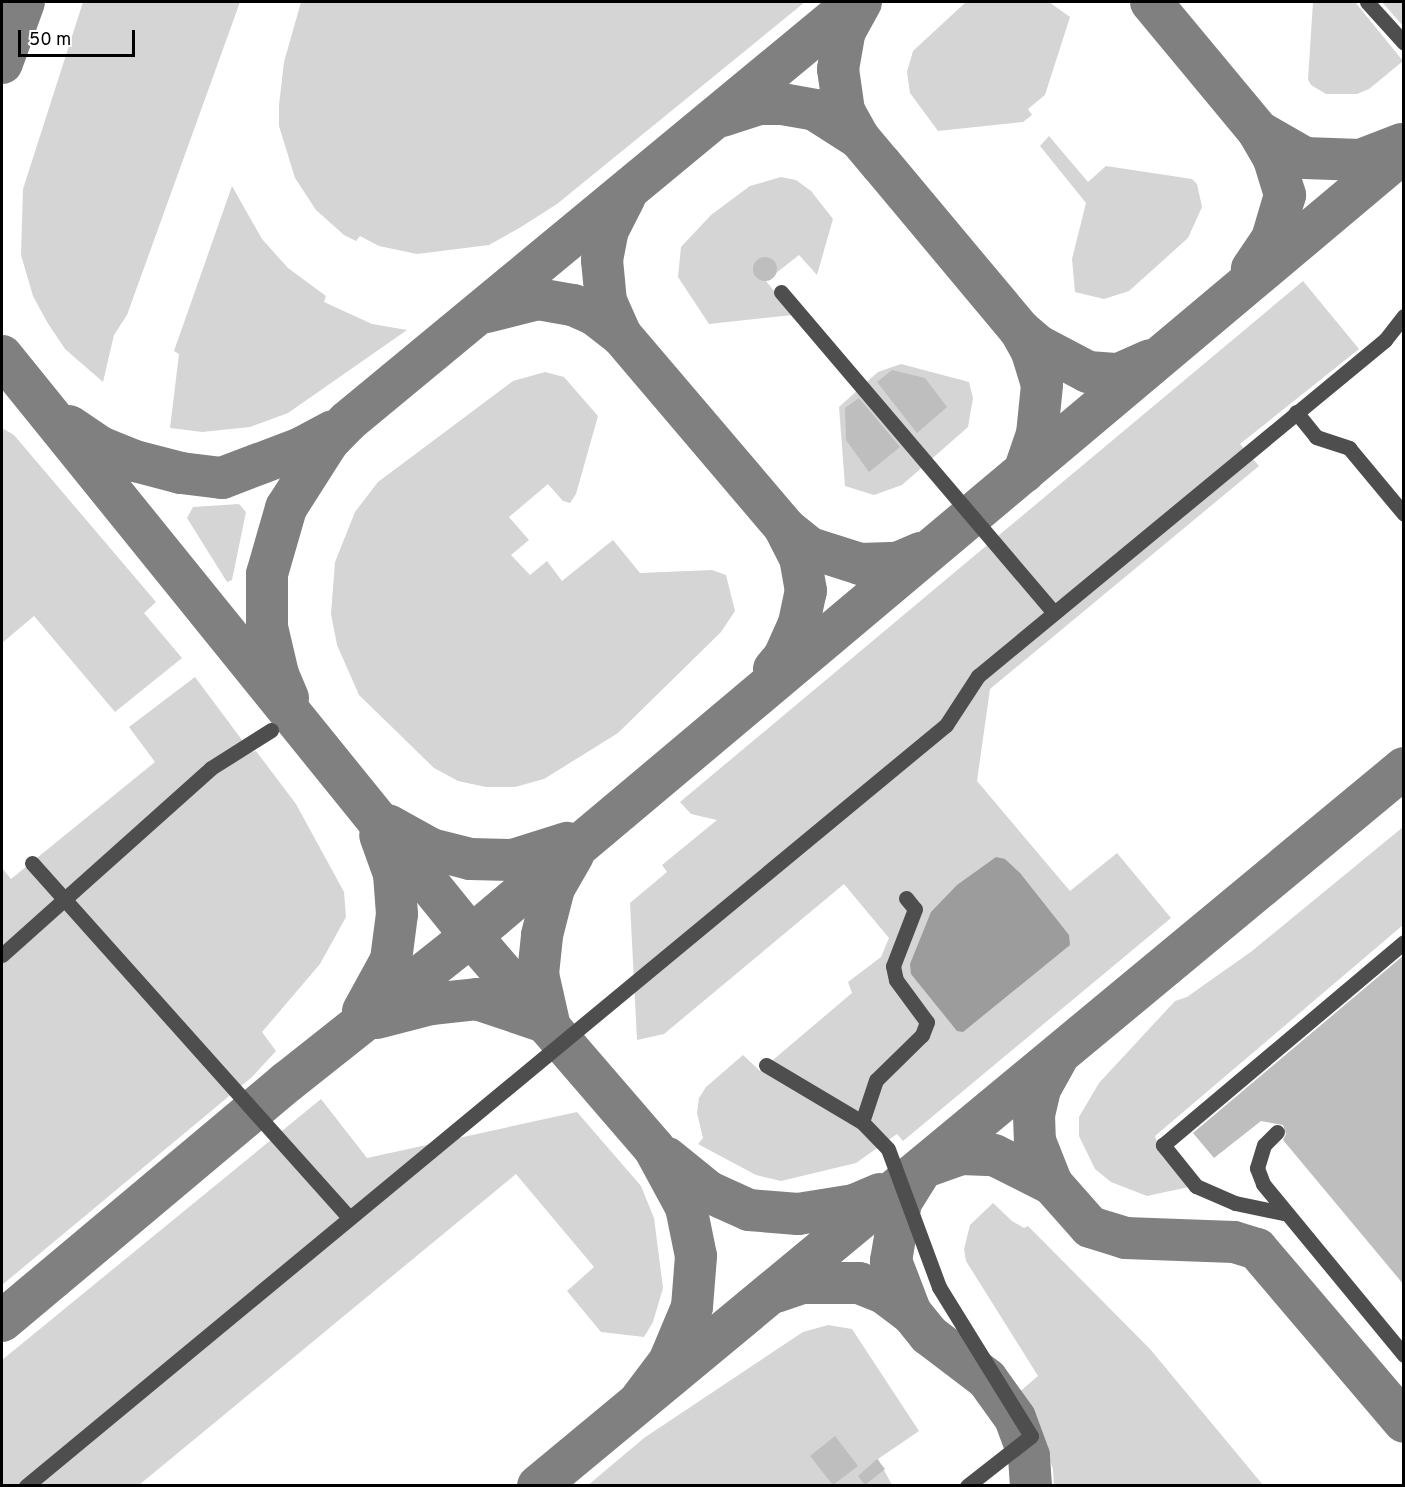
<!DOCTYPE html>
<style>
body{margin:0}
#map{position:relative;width:1405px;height:1487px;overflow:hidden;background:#fff;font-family:Overpass,sans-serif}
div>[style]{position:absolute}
.green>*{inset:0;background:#d5d5d5}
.water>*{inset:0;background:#9c9c9c}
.taxiway>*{height:42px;margin:-21px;padding:0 21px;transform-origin:21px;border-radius:21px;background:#808080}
.building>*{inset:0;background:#bebebe}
.round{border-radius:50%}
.minor>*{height:15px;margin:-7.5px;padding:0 7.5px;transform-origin:7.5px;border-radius:7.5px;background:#4e4e4e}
span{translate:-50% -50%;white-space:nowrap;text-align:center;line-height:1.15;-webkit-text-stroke:5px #fff;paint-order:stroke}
.frame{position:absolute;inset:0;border:3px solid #000;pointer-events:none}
.scale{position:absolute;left:18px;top:30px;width:117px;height:27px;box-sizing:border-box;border:3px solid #000;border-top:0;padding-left:8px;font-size:18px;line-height:21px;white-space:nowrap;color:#000;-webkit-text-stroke:4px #fff;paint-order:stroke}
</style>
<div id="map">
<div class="green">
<div style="clip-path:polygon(83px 2px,240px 2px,127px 315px,114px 335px,103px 382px,65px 349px,47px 322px,33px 296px,21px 255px,23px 189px)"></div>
<div style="clip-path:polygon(301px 2px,805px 2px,557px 204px,521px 227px,489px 245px,417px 254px,379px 246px,360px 236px,356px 241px,344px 235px,316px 210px,295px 178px,279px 126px,279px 105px,284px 62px)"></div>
<div style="clip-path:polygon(966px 2px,1049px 2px,1070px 17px,1045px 95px,1028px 109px,1032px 115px,1023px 122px,938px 131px,910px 93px,907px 72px,913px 51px)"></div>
<div style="clip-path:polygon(1313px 2px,1355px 2px,1403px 61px,1369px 89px,1357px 94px,1326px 94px,1311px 85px,1308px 80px)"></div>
<div style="clip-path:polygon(1382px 2px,1403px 2px,1403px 26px)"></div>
<div style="clip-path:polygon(1049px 136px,1088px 182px,1106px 166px,1192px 179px,1197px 184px,1202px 207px,1188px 238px,1129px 291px,1104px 299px,1075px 292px,1072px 259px,1086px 203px,1040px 146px)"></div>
<div style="clip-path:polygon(781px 177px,796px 180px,811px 191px,833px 219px,817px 275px,799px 255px,766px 281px,793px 315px,709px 324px,678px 277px,681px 247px,711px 215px,750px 186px)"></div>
<div style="clip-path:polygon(232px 186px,262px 239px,288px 268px,326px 296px,324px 302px,372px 324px,407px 330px,288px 413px,250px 427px,202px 432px,170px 428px,179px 354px,174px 351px)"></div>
<div style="clip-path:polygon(1303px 281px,1359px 349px,1240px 444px,1259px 466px,990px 689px,977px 781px,1070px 891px,1117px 853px,1171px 918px,903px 1141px,897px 1134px,856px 1163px,781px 1181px,756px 1175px,698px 1144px,703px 1138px,697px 1113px,699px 1098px,706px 1087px,743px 1055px,760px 1071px,852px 993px,848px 982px,881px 957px,889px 938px,844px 884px,664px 1034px,637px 1040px,630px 903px,667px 872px,662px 865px,717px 820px,691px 814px,680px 802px)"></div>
<div style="clip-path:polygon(901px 364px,969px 382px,973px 398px,968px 427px,902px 485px,874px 495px,845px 486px,839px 407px,878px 372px)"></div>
<div style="clip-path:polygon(545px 372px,564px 377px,598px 416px,576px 494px,570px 503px,563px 501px,548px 484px,509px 517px,529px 540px,511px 555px,530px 575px,547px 561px,562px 581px,613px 540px,640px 573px,712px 570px,726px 575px,735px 611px,721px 632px,618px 733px,544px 779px,515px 787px,486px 787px,458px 781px,434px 768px,359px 695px,337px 645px,331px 614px,335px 562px,355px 512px,378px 482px,513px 381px)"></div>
<div style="clip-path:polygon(2px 428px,14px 435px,156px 602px,144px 613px,182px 658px,115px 712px,34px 616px,2px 643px)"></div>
<div style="clip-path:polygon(239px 504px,246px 512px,232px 580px,227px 582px,187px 518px,193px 507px)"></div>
<div style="clip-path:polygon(195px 677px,251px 752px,256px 751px,296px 804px,344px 892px,346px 917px,320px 964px,262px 1032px,276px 1051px,252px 1077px,2px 1285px,2px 868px,11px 879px,155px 762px,129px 727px)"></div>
<div style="clip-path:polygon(1403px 827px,1403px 925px,1155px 1136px,1162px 1156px,1189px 1187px,1147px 1196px,1111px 1182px,1095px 1169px,1079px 1136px,1079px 1117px,1099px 1083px,1175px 1001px,1187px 997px,1252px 951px)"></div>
<div style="clip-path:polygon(321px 1099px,367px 1158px,577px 1112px,641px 1186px,654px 1218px,663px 1288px,653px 1322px,644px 1337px,601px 1332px,567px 1291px,594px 1267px,516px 1174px,139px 1485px,2px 1486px,2px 1360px)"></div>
<div style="clip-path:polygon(993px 1203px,1012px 1221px,1024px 1228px,1028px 1226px,1150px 1349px,1263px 1485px,1054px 1485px,1053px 1469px,1042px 1440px,1017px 1394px,1038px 1376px,966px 1261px,964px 1249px,970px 1225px)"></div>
<div style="clip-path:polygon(828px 1325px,852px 1329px,919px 1431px,878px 1459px,892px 1485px,587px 1486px,644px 1438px,803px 1332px)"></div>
</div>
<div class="water">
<div style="clip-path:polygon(996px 857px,1005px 859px,1020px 873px,1069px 935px,1070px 945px,963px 1032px,957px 1031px,911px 974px,910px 964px,931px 912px,957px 885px)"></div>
</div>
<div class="taxiway">
<div style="left:1151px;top:2px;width:168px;rotate:50.3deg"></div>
<div style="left:1258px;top:131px;width:32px;rotate:60deg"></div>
<div style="left:1274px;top:159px;width:38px;rotate:73deg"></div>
<div style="left:1285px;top:195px;width:46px;rotate:106.5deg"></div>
<div style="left:1272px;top:239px;width:36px;rotate:124deg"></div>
<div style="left:2px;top:63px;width:65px;rotate:-70.2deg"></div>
<div style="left:722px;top:116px;width:39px;rotate:-18deg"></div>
<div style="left:759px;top:104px;width:23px"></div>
<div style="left:782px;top:104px;width:34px;rotate:10deg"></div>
<div style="left:815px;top:110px;width:52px;rotate:32.5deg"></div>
<div style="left:859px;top:138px;width:34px;rotate:50deg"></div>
<div style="left:881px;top:164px;width:217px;rotate:50.1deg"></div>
<div style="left:1020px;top:330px;width:25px;rotate:61deg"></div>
<div style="left:1032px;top:352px;width:34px;rotate:73deg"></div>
<div style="left:1042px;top:385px;width:49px;rotate:95.8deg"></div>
<div style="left:1037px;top:434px;width:40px;rotate:108.9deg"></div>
<div style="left:1258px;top:131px;width:54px;rotate:29.9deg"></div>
<div style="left:1305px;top:158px;width:55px;rotate:2.1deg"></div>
<div style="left:1360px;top:160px;width:45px;rotate:-20.9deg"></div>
<div style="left:859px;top:138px;width:31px;rotate:-119deg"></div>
<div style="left:844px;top:111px;width:42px;rotate:-98.1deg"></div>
<div style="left:838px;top:69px;width:39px;rotate:-80deg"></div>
<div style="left:845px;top:31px;width:33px;rotate:-61deg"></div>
<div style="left:487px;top:312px;width:53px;rotate:-14.3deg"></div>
<div style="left:538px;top:299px;width:36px;rotate:10deg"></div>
<div style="left:573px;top:305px;width:24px;rotate:24deg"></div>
<div style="left:595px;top:315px;width:33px;rotate:38deg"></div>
<div style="left:621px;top:335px;width:253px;rotate:49.6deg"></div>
<div style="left:785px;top:528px;width:32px;rotate:39deg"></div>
<div style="left:810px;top:548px;width:52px;rotate:17.7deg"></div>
<div style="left:860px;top:564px;width:37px;rotate:-2deg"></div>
<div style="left:897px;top:563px;width:26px;rotate:-23deg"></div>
<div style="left:1020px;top:330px;width:23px;rotate:41deg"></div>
<div style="left:1037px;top:345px;width:58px;rotate:27.9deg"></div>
<div style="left:1088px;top:372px;width:31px;rotate:4deg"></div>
<div style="left:1119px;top:374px;width:34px;rotate:-24deg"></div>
<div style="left:621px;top:335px;width:36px;rotate:-114deg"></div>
<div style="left:606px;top:302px;width:42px;rotate:-95.4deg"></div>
<div style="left:602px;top:260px;width:31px;rotate:-79deg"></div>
<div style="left:608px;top:230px;width:37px;rotate:-63deg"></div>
<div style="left:2px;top:356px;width:746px;rotate:51.04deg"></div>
<div style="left:471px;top:936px;width:280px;rotate:49.2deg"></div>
<div style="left:654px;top:1148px;width:67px;rotate:61.5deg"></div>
<div style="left:686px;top:1207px;width:50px;rotate:78.5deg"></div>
<div style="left:696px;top:1256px;width:51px;rotate:94.5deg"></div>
<div style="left:692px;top:1307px;width:60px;rotate:112.7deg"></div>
<div style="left:669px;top:1362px;width:46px;rotate:127.1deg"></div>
<div style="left:69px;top:426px;width:37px;rotate:34deg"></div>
<div style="left:100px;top:447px;width:38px;rotate:22deg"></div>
<div style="left:135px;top:461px;width:48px;rotate:14.6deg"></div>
<div style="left:181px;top:473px;width:41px;rotate:7deg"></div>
<div style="left:222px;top:478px;width:85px;rotate:-20.8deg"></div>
<div style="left:301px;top:448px;width:36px;rotate:-28deg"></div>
<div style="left:774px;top:669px;width:16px;rotate:-50deg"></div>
<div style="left:784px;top:657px;width:37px;rotate:-66deg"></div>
<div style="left:799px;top:623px;width:33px;rotate:-78deg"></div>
<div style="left:806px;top:591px;width:34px;rotate:-100deg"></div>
<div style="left:800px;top:558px;width:34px;rotate:-117deg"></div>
<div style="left:288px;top:698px;width:26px;rotate:-113deg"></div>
<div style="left:278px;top:674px;width:48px;rotate:-103.2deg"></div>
<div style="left:267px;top:627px;width:53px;rotate:-90deg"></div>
<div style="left:267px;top:574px;width:69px;rotate:-73.9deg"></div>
<div style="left:286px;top:508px;width:78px;rotate:-57.5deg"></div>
<div style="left:328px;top:442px;width:28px;rotate:-46deg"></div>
<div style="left:347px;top:422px;width:659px;rotate:-39.58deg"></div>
<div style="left:388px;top:825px;width:49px;rotate:29.2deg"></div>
<div style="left:431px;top:849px;width:40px;rotate:14.4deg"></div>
<div style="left:470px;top:859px;width:43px;rotate:1.3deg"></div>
<div style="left:513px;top:860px;width:57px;rotate:-17.5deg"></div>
<div style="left:363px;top:1011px;width:58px;rotate:-61.2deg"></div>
<div style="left:391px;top:960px;width:46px;rotate:-82.6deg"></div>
<div style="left:397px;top:914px;width:40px;rotate:-94.3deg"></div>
<div style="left:394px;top:874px;width:41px;rotate:-109.7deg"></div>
<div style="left:377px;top:1018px;width:56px;rotate:-14.5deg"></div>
<div style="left:431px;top:1004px;width:46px;rotate:-6.2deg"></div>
<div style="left:477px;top:999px;width:72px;rotate:18.7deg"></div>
<div style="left:549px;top:1023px;width:50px;rotate:-102.7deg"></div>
<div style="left:538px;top:974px;width:39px;rotate:-84deg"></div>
<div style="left:542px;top:935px;width:49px;rotate:-75.7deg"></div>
<div style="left:554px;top:888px;width:38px;rotate:-60deg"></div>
<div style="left:1056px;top:1060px;width:33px;rotate:119deg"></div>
<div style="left:1040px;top:1089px;width:27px;rotate:103deg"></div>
<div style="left:1034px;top:1115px;width:26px;rotate:88deg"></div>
<div style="left:1035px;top:1141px;width:46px;rotate:68.4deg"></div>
<div style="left:1052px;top:1184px;width:57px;rotate:48.5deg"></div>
<div style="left:1090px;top:1227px;width:37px;rotate:17deg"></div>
<div style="left:1125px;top:1238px;width:109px;rotate:2.1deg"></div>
<div style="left:1234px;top:1242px;width:24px;rotate:17deg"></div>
<div style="left:1257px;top:1249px;width:227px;rotate:49.6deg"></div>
<div style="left:667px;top:1158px;width:54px;rotate:39deg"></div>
<div style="left:709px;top:1192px;width:44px;rotate:24.2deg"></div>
<div style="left:749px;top:1210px;width:49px;rotate:4.7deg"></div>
<div style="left:798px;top:1214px;width:57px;rotate:-9.1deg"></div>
<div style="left:854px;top:1205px;width:28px;rotate:-23deg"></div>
<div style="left:776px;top:1292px;width:28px;rotate:-19deg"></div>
<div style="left:802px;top:1283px;width:57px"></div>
<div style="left:859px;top:1283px;width:27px;rotate:22deg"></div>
<div style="left:884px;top:1293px;width:34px;rotate:37deg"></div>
<div style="left:2px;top:1321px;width:372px;rotate:-40deg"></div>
<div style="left:287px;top:1082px;width:235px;rotate:-38.4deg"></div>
<div style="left:471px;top:936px;width:1219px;rotate:-40.04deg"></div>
<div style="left:538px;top:1486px;width:1125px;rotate:-39.66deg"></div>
<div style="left:1031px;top:1486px;width:30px;rotate:-94deg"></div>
<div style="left:1029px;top:1456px;width:40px;rotate:-110.2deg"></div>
<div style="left:1015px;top:1418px;width:48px;rotate:-125.7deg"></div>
<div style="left:987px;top:1379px;width:73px;rotate:-142.8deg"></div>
<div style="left:929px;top:1335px;width:28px;rotate:-129deg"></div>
<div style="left:911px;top:1313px;width:56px;rotate:-111deg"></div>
<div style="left:891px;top:1261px;width:60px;rotate:-80.4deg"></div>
<div style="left:901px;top:1202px;width:40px;rotate:-58deg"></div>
<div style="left:922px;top:1168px;width:41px;rotate:-19.7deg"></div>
<div style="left:961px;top:1154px;width:33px;rotate:2deg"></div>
<div style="left:994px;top:1155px;width:65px;rotate:26.6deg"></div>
</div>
<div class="building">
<div class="round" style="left:753px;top:257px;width:24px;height:24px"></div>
<div style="clip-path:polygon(892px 370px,925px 378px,947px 407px,917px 433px,877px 382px)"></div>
<div style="clip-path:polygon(859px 398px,900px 447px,869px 472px,846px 440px,845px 408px)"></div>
<div style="clip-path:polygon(1404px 955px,1404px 1285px,1283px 1140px,1286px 1134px,1283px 1125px,1261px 1121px,1214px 1158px,1193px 1133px)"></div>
<div style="clip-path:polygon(835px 1436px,858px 1466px,833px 1485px,810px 1456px)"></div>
<div style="clip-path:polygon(877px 1459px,885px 1469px,865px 1485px,858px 1476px)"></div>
</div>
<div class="minor">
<div style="left:1367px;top:2px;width:55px;rotate:47.9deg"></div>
<div style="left:781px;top:292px;width:421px;rotate:49.6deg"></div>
<div style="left:1296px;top:412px;width:32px;rotate:51deg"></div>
<div style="left:1316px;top:437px;width:35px;rotate:18deg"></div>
<div style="left:1349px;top:448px;width:86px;rotate:50.2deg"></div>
<div style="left:32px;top:863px;width:476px;rotate:48.2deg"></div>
<div style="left:906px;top:898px;width:14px;rotate:51deg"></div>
<div style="left:915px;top:909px;width:61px;rotate:111.1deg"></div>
<div style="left:893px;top:966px;width:14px;rotate:78deg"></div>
<div style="left:896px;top:980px;width:52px;rotate:53.6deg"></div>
<div style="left:927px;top:1022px;width:14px;rotate:111deg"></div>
<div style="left:922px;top:1035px;width:64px;rotate:135.6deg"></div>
<div style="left:876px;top:1080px;width:44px;rotate:108.4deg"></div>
<div style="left:862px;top:1122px;width:37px;rotate:46deg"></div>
<div style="left:888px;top:1149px;width:147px;rotate:69.7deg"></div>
<div style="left:939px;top:1287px;width:175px;rotate:58.3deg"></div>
<div style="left:1031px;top:1436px;width:81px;rotate:142deg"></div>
<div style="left:2px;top:955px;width:280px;rotate:-41.8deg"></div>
<div style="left:211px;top:768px;width:71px;rotate:-32.3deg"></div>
<div style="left:766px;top:1065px;width:112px;rotate:30.7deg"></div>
<div style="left:1277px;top:1132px;width:18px;rotate:135deg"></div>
<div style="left:1264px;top:1145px;width:24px;rotate:107deg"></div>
<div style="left:1257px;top:1168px;width:17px;rotate:69deg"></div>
<div style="left:1263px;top:1184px;width:222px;rotate:50.5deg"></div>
<div style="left:1283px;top:1213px;width:49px;rotate:-168.2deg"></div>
<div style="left:1235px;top:1203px;width:43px;rotate:-156.4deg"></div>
<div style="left:1196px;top:1186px;width:53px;rotate:-128.8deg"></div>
<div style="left:1163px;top:1145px;width:315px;rotate:-40.1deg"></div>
<div style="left:26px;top:1486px;width:1194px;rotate:-39.6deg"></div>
<div style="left:946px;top:725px;width:59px;rotate:-56.9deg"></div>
<div style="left:978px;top:676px;width:528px;rotate:-39.54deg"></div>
<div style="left:1385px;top:340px;width:31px;rotate:-52deg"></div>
</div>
<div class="frame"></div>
<div class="scale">50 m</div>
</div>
